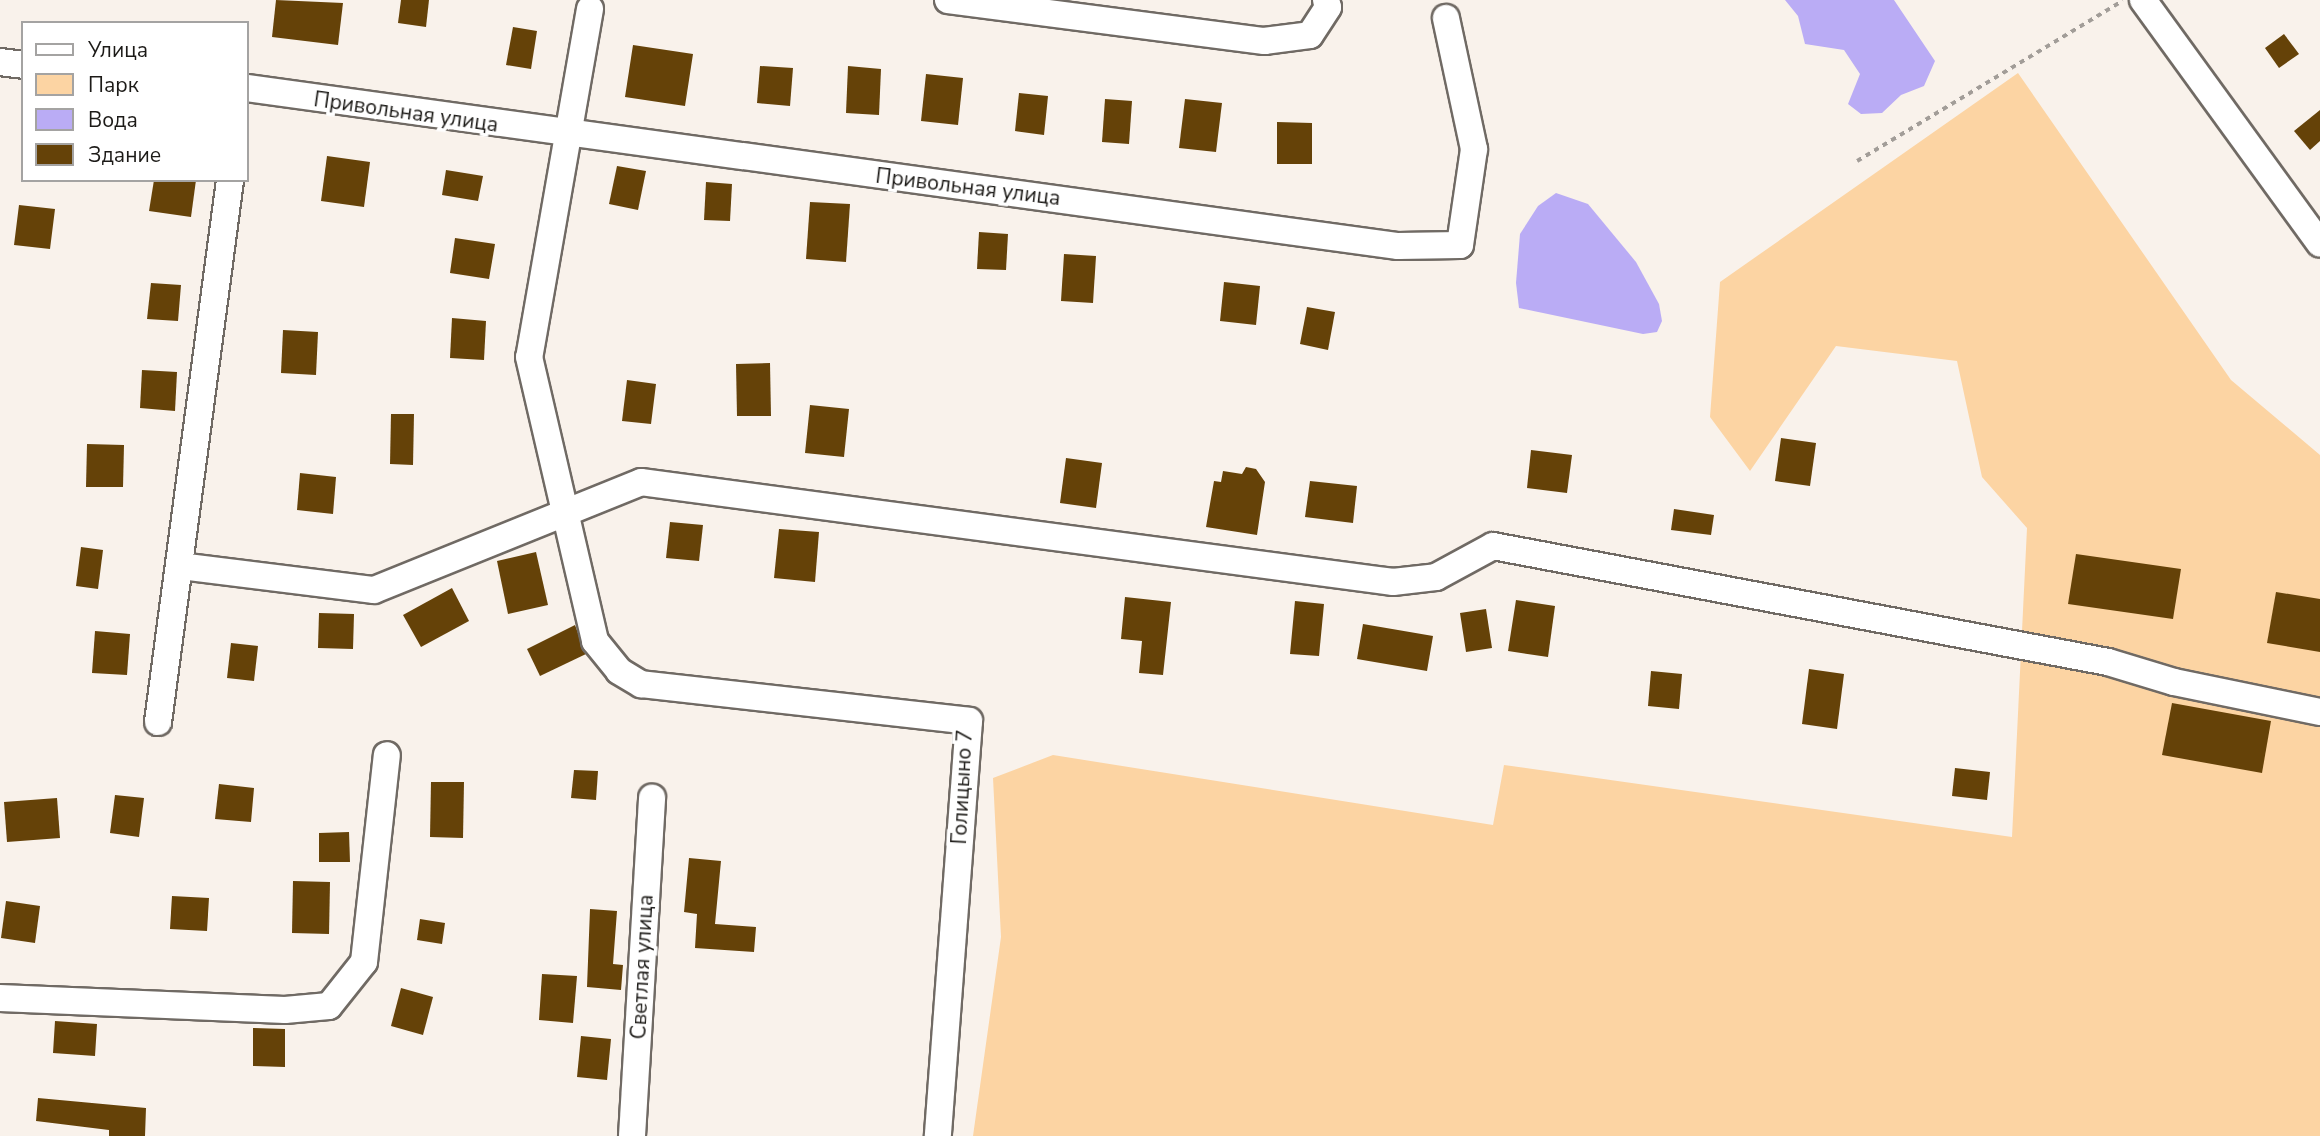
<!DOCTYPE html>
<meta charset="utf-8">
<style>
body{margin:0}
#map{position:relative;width:2320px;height:1136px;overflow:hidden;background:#f9f2eb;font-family:"Nunito Sans",sans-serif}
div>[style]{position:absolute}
.green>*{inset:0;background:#fcd4a3}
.water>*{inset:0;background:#baacf5}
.building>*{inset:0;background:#654208}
.path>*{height:3.5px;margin-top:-1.75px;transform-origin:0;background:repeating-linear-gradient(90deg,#a29d98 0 5px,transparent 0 10px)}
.roads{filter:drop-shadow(2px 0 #706a64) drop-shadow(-2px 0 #706a64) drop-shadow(0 2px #706a64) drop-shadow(0 -2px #706a64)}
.minor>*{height:26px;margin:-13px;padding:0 13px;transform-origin:13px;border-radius:13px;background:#fff}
span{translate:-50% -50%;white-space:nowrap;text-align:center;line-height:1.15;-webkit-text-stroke:7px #fff;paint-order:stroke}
.street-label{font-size:21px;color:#1c1a17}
.legend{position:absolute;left:21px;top:21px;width:228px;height:161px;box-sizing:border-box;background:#fff;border:2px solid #a4a3a2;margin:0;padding:9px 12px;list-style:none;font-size:21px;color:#1c1a17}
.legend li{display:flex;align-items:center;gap:14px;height:35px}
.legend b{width:35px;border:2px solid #a4a3a2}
</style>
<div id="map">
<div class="green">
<div style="clip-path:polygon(2018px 73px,2231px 380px,2320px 455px,2320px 1136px,973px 1136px,1001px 937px,993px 778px,1053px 755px,1493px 825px,1504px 765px,2012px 837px,2027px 528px,1982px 477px,1957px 361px,1836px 346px,1750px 471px,1710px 417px,1720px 282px)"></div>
</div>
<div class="water">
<div style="clip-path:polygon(1785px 0,1894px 0,1935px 61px,1924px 86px,1901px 95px,1882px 113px,1861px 114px,1848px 104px,1860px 74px,1844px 50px,1805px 44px,1798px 16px)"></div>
<div style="clip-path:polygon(1556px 193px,1588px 204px,1636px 262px,1659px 304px,1662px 321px,1657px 332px,1643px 334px,1519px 308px,1516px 283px,1520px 234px,1538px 206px)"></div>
</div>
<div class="building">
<div style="clip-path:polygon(276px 0,343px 3px,338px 45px,272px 37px)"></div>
<div style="clip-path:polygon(401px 0,429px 0,426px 27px,398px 23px)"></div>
<div style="clip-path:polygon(513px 27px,537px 31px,531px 69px,506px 65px)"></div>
<div style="clip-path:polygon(2284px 34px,2299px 54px,2279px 68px,2265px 48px)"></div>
<div style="clip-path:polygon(633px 45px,693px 54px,685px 106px,625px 97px)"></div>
<div style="clip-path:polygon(760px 66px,793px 68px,790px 106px,757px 103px)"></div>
<div style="clip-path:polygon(848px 66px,881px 69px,879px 115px,846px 113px)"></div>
<div style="clip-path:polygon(926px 74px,963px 78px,958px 125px,921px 121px)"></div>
<div style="clip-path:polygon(1019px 93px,1048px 96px,1044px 135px,1015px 131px)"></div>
<div style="clip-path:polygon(1105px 99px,1132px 101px,1129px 144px,1102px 142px)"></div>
<div style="clip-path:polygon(1185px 99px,1222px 103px,1216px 152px,1179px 148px)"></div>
<div style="clip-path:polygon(2320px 110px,2320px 141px,2310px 150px,2294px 131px)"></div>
<div style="clip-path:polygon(1277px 122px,1312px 123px,1312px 164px,1277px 164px)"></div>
<div style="clip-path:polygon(327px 156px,370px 162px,364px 207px,321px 201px)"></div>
<div style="clip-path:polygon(617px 166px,646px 171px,638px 210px,609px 204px)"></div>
<div style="clip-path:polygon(446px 170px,483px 176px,478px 201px,442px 195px)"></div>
<div style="clip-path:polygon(154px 180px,196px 180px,191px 217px,149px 211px)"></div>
<div style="clip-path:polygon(706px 182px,732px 184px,730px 221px,704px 220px)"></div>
<div style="clip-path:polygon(810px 202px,850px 204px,846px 262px,806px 259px)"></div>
<div style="clip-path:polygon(19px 205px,55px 209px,50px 249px,14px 245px)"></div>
<div style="clip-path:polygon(979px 232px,1008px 234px,1006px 270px,977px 269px)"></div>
<div style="clip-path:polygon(455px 238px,495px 244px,489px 279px,450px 273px)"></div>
<div style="clip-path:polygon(1064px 254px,1096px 256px,1093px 303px,1061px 301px)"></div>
<div style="clip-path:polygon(1224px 282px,1260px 286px,1256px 325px,1220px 321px)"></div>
<div style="clip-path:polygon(151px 283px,181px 285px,178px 321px,147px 319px)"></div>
<div style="clip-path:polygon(1307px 307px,1335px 312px,1328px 350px,1300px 344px)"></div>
<div style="clip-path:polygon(452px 318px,486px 321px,484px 360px,450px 358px)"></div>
<div style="clip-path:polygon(283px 330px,318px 332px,316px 375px,281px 373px)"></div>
<div style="clip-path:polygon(770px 363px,771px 416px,737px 416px,736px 364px)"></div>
<div style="clip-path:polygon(142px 370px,177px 372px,175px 411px,140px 408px)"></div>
<div style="clip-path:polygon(627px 380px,656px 384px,651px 424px,622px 421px)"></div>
<div style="clip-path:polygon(810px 405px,849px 409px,844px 457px,805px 453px)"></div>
<div style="clip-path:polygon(391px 414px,414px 414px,413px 465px,390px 464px)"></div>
<div style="clip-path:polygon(1781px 438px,1816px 443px,1810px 486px,1775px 481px)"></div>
<div style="clip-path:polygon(87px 444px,124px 445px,123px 487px,86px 487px)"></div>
<div style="clip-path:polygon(1531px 450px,1572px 455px,1567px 493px,1527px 488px)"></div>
<div style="clip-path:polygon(1066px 458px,1102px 463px,1096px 508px,1060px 503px)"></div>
<div style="clip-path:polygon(1246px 467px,1256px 469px,1265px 482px,1257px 535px,1206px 527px,1214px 481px,1221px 482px,1223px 471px,1242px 474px)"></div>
<div style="clip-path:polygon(300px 473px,336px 477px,333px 514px,297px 510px)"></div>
<div style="clip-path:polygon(1310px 481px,1357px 486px,1353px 523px,1305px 517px)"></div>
<div style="clip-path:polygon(1674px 509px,1714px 515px,1711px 535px,1671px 530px)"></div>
<div style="clip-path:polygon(670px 522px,703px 525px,699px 561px,666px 558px)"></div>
<div style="clip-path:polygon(779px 529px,819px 532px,815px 582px,774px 578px)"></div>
<div style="clip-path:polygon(81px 547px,103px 550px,98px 589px,76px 586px)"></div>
<div style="clip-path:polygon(536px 552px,548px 605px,508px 614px,497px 561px)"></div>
<div style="clip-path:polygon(2076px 554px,2181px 569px,2173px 619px,2068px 604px)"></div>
<div style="clip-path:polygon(452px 588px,469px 621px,421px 647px,403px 615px)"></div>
<div style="clip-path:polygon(2276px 592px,2320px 599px,2320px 652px,2267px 643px)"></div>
<div style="clip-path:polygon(1125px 597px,1171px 602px,1163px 675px,1139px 673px,1142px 641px,1121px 639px)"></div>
<div style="clip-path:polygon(1516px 600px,1555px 606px,1548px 657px,1508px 651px)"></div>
<div style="clip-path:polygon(1295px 601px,1324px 604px,1319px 656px,1290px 654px)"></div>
<div style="clip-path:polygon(1486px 609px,1492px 648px,1466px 652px,1460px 613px)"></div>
<div style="clip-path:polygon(319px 613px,354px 614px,353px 649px,318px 648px)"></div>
<div style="clip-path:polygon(1363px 624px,1433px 636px,1427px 671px,1357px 659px)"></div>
<div style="clip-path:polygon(575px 625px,586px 654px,540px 676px,527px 649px)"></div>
<div style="clip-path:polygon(95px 631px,130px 634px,127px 675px,92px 673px)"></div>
<div style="clip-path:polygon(231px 643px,258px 646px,254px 681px,227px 678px)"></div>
<div style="clip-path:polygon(1809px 669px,1844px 674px,1837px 729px,1802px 724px)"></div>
<div style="clip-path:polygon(1651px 671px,1682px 674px,1679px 709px,1648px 706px)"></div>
<div style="clip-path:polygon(2172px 703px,2271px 721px,2262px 773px,2162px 755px)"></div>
<div style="clip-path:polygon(1955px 768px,1990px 772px,1987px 800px,1952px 796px)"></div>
<div style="clip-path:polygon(574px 770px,598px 771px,596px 800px,571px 798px)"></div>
<div style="clip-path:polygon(431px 782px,464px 782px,463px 838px,430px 837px)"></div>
<div style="clip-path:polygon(219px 784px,254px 788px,251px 822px,215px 819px)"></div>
<div style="clip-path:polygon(115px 795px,144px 798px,139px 837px,110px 833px)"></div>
<div style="clip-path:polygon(57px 798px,60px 838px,7px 842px,4px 802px)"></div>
<div style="clip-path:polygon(349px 832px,350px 862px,319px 862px,319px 833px)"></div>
<div style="clip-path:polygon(689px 858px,721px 861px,715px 924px,756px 927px,754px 952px,695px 948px,697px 914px,684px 912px)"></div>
<div style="clip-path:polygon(293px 881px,330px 882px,329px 934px,292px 933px)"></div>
<div style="clip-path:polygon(172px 896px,209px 898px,207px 931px,170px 929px)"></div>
<div style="clip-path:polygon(6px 901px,40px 906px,35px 943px,1px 938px)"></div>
<div style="clip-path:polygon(590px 909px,617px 911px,613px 964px,623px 965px,621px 990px,587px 987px)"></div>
<div style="clip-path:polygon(420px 919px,445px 923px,442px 944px,417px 940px)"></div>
<div style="clip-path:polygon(542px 974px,577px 976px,573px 1023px,539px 1020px)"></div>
<div style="clip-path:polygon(401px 988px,433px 997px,423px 1035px,391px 1026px)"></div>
<div style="clip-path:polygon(55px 1021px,97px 1024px,95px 1056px,53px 1053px)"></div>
<div style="clip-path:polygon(253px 1028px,285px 1029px,285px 1067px,253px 1066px)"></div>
<div style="clip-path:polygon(581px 1036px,611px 1039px,607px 1080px,577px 1077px)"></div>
<div style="clip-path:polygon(38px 1098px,146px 1108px,145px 1136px,109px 1136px,109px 1130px,36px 1121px)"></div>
</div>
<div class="path">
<div style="left:1857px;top:161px;width:310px;rotate:-31.1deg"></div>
</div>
<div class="roads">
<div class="minor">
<div style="left:948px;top:0;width:319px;rotate:7.4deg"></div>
<div style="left:1264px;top:41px;width:46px;rotate:-7.4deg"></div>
<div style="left:1310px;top:35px;width:33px;rotate:-57deg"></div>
<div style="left:1328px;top:7px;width:7px;rotate:-106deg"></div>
<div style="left:2143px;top:0;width:301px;rotate:54deg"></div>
<div style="left:590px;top:9px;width:353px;rotate:99.9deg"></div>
<div style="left:529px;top:357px;width:292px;rotate:76.9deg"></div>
<div style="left:595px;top:641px;width:38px;rotate:51deg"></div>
<div style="left:619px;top:671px;width:26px;rotate:31deg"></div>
<div style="left:641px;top:684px;width:330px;rotate:6.4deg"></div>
<div style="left:969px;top:721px;width:416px;rotate:94.3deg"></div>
<div style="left:0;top:62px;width:23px;rotate:7deg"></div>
<div style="left:247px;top:88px;width:1162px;rotate:7.82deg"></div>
<div style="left:1398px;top:246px;width:62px;rotate:-0.9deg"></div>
<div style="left:1460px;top:245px;width:97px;rotate:-81.7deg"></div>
<div style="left:1474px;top:149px;width:134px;rotate:-102.1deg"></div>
<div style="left:180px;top:566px;width:195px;rotate:7.1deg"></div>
<div style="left:374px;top:590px;width:288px;rotate:-22deg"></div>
<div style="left:641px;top:482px;width:759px;rotate:7.57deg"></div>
<div style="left:1393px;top:582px;width:43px;rotate:-6.6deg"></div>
<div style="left:1436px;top:577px;width:65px;rotate:-28.5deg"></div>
<div style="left:1493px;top:546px;width:626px;rotate:10.68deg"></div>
<div style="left:2108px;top:662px;width:69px;rotate:16.9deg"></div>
<div style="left:2174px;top:682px;width:149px;rotate:11.6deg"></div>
<div style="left:158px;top:722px;width:547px;rotate:-82.43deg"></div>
<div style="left:0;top:998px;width:285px;rotate:2.4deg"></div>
<div style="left:285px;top:1010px;width:44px;rotate:-5.2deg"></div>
<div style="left:329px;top:1006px;width:56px;rotate:-51.5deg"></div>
<div style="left:364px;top:962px;width:208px;rotate:-83.7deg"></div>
<div style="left:632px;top:1136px;width:339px;rotate:-86.6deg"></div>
</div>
</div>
<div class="street-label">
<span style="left:406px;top:112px;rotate:8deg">Привольная улица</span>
<span style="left:968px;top:187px;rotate:7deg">Привольная улица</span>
<span style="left:962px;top:787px;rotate:-87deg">Голицыно 7</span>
<span style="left:642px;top:967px;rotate:-87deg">Светлая улица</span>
</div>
<ul class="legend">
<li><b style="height:9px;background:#fff"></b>Улица</li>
<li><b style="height:19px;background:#fcd4a3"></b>Парк</li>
<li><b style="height:19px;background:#baacf5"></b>Вода</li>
<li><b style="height:19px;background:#654208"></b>Здание</li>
</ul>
</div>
